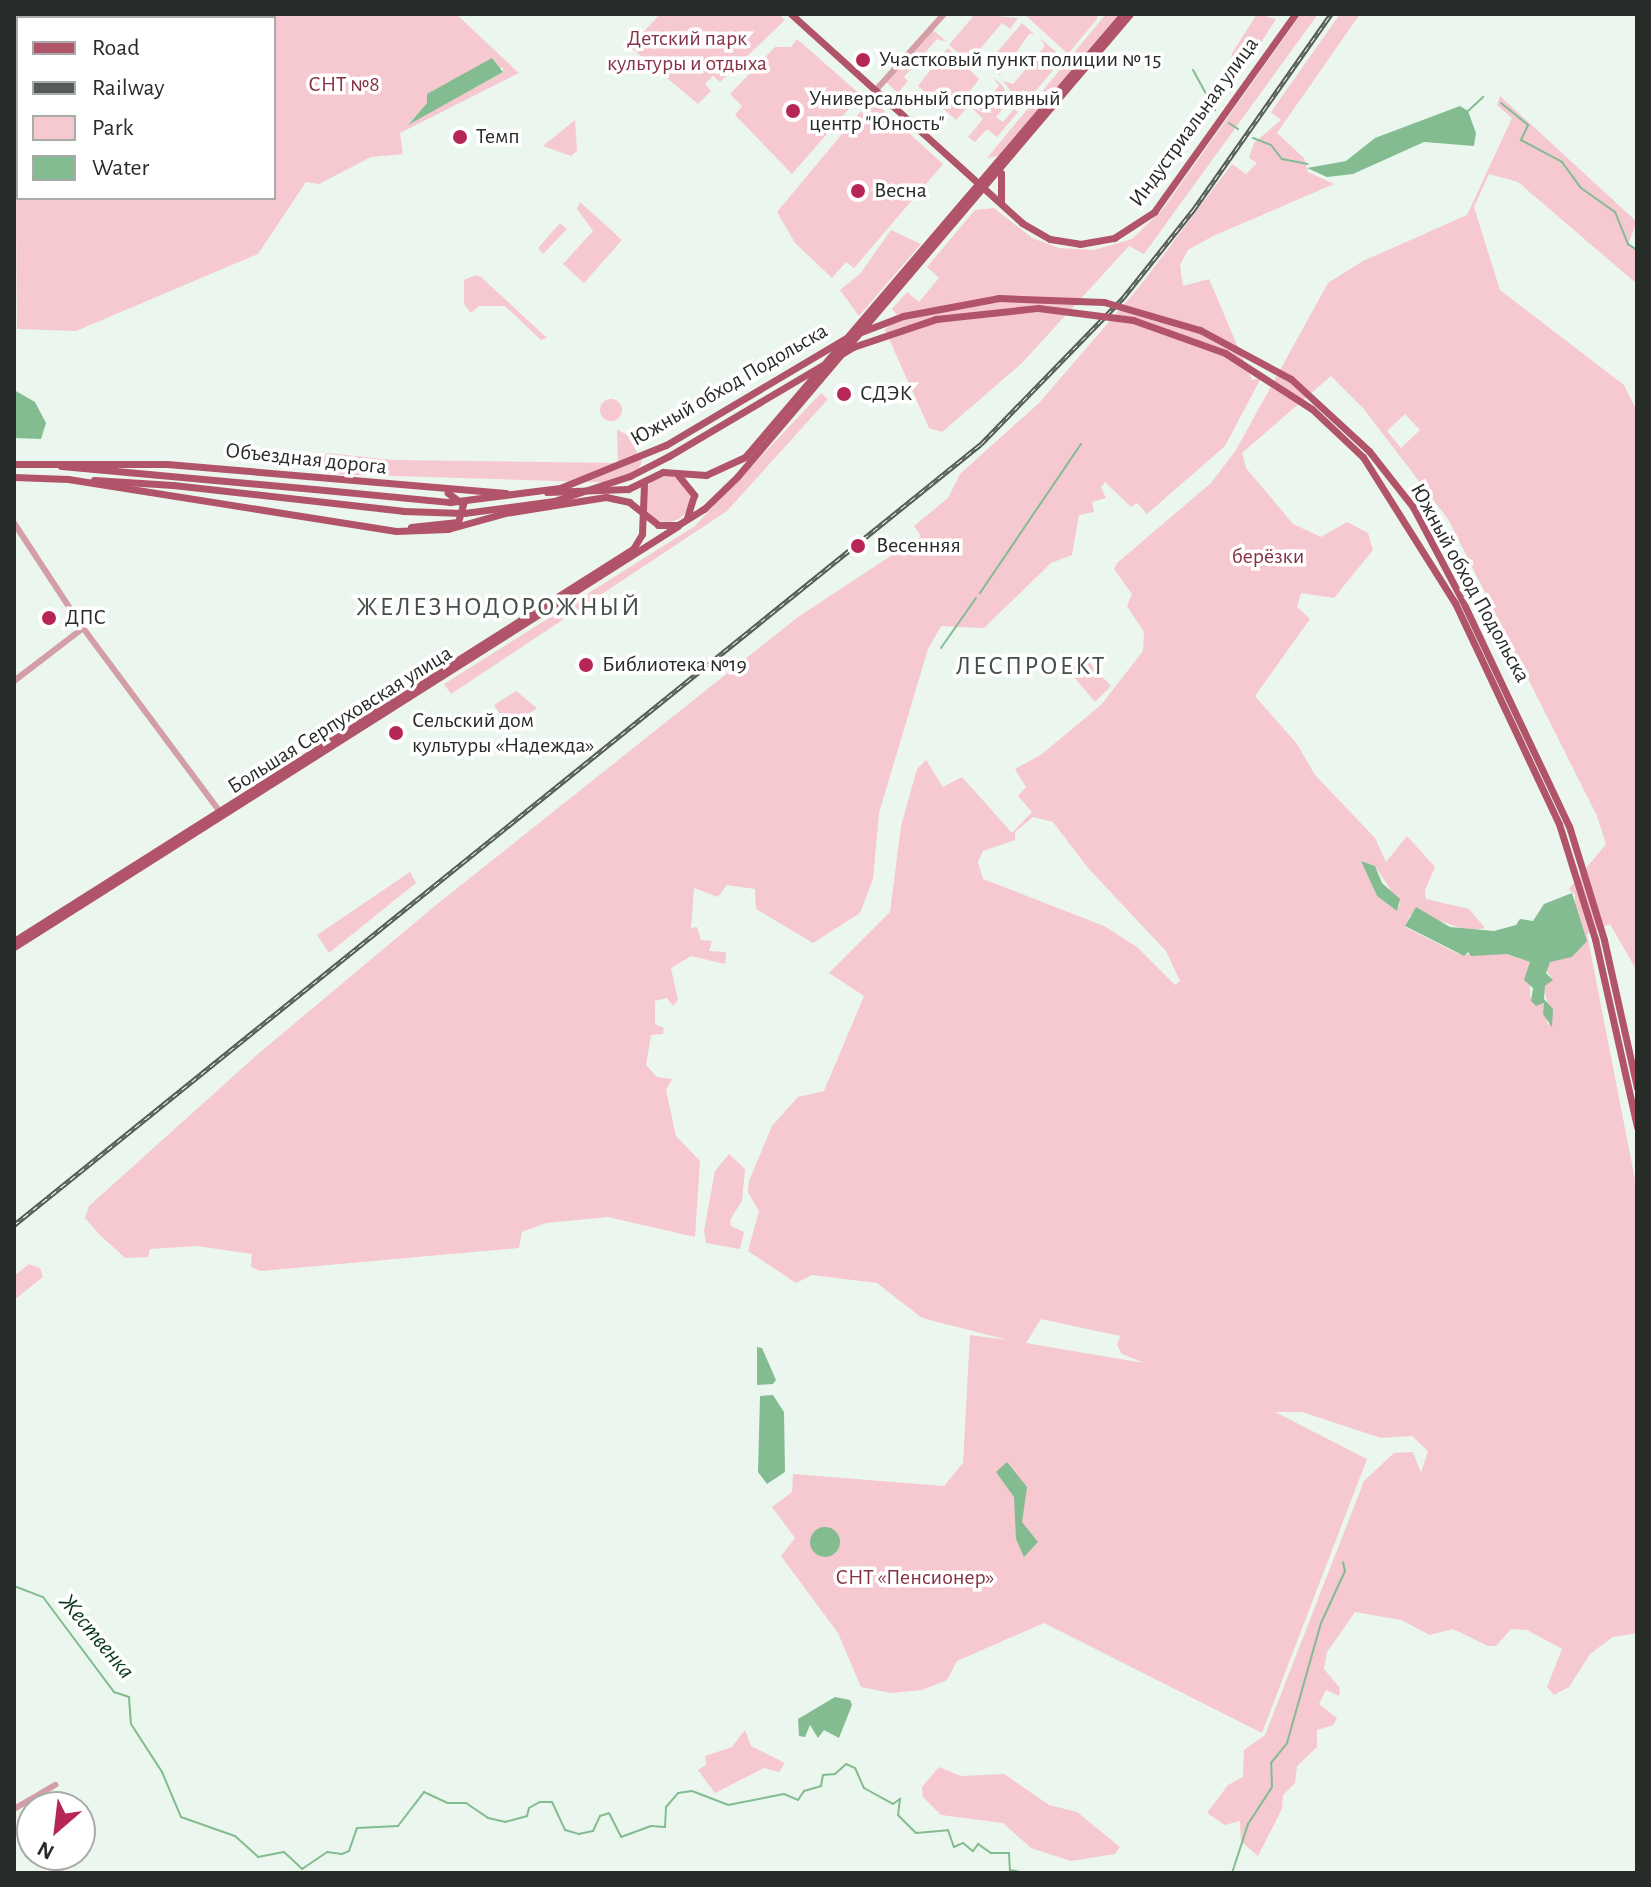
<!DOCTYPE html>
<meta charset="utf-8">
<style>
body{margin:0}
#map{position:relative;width:1651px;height:1887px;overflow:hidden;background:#ebf7ee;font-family:"Alegreya Sans",sans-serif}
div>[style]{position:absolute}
.green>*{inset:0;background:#f6c8d0}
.round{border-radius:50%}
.water>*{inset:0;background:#83bc91}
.stream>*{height:2px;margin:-1px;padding:0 1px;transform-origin:1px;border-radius:1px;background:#83bc91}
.minor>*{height:6px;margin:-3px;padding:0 3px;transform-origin:3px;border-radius:3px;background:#d49ea7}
.major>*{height:7px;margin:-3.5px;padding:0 3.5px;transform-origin:3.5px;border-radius:3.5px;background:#b15469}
.rail>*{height:5px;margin-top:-2.5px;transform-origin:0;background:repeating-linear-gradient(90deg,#fff 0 6px,#555b56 0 12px);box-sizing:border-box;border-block:2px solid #555b56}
.major-bridge>*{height:7px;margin:-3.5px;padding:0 3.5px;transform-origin:3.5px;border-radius:3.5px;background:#b15469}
.dots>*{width:22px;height:22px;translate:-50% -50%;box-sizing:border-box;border:4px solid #fff;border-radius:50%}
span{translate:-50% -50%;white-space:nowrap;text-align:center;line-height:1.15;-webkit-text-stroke:7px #fff;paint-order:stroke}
.park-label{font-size:22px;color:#863348}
.poi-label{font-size:22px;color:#282c28}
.left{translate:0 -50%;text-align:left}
.street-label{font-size:22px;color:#282c28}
.water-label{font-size:24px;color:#09361a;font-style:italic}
.quarter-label{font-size:26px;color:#454f47;letter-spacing:2px}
.frame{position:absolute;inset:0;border:16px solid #282c28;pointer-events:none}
.legend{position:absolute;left:16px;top:16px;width:260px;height:184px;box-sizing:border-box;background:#fff;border:2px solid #a9aba9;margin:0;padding:10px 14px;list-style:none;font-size:24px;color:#282c28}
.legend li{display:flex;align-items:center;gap:16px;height:40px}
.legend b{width:40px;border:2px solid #a9aba9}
.north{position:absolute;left:16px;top:1791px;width:80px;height:80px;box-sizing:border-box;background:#fff;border:2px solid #a9aba9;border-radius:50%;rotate:208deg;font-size:22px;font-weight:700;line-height:32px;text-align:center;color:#282c28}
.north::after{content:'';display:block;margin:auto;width:28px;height:36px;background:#b72755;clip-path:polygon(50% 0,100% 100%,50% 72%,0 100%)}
</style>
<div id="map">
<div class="green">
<div style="clip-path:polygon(evenodd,14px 14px,154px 18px,18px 18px,18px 198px,274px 198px,274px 18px,206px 18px,213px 14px,456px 14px,519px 73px,400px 133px,403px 154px,371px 157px,319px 184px,306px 182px,258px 254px,76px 331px,17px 329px,14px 14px,503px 67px,503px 72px,408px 124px,427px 103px,503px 67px)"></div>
<div style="clip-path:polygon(660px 14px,779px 14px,785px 20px,720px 82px,713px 76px,705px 84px,711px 91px,698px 104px,630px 47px)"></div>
<div style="clip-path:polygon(975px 14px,1018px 18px,1010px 29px,1002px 23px,969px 62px,949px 45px)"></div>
<div style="clip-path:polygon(1024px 14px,1097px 14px,1097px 19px,1068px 54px)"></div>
<div style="clip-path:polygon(1106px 14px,1119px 14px,998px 156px,987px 158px)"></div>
<div style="clip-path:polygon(1257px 14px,1276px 19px,1241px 74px,1230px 66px,1232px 53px)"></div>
<div style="clip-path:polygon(1301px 14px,1318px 14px,1144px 254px,1129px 246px,1022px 363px,942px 432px,929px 428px,885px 330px,898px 316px,892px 309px,907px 292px,919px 302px,939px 278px,927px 267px,975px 210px,994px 208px,1032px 238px,1059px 248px,1094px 250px,1132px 239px,1163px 209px)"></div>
<div style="clip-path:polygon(1340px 14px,1360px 14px,1277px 133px,1304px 158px,1308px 172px,1334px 184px,1213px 236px,1188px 250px,1180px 265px,1183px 286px,1209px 279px,1252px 380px,1261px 378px,1225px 446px,1147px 514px,1137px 503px,1131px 507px,1105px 482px,1101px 487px,1106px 498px,1092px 502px,1094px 512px,1079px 515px,1072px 555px,1051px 563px,984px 628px,941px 626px,928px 649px,879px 813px,873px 879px,860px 913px,813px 943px,756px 909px,755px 889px,727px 885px,718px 897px,694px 888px,691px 928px,697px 927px,701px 940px,712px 941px,709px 951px,726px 952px,725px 964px,691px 956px,671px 968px,678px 1000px,673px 1006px,667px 998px,655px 1001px,655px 1024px,664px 1028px,663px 1034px,651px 1035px,646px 1065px,657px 1077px,672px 1079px,666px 1090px,676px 1136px,700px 1161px,695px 1237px,608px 1217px,546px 1223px,522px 1232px,519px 1248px,261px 1271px,251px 1267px,252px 1254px,197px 1246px,150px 1249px,148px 1257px,125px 1258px,100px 1235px,85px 1218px,89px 1206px,258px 1054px,436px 905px,798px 617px,921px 536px,914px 526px,948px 498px,960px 474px,1039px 403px,1140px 286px,1232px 164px,1246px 174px,1257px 163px,1249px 158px,1254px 143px,1281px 120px,1271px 112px)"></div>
<div style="clip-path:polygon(1022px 23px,1035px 35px,1030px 33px,1000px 75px,987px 64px)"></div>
<div style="clip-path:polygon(933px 30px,947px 42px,937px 39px,904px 77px,908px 81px,898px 93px,886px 82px)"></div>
<div style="clip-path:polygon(1040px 38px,1056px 52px,1052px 57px,1059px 63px,1023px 106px,1020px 103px,1027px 94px,1023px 90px,1016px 98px,1003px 81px,1013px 84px,1045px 46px)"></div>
<div style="clip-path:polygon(797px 39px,861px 95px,792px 174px,735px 115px,742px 106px,730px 94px,775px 47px,791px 47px)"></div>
<div style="clip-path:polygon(948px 48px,979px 79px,970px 91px,971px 103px,956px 120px,918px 86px)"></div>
<div style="clip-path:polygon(993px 77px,1003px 86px,1009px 101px,996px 117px,1003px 122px,1014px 109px,1018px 112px,997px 137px,987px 129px,975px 142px,968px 137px,983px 119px,972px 108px,983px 112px,972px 103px,981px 107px,999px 86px)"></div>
<div style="clip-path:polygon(evenodd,1500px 96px,1637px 222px,1628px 244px,1637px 250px,1637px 284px,1518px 182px,1489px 174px,1474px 207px,1500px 290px,1624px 385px,1637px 411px,1637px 971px,1610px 924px,1587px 934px,1637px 1190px,1637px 1633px,1613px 1637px,1590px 1654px,1569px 1687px,1554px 1695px,1547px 1687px,1562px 1649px,1527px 1630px,1511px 1629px,1496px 1646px,1488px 1646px,1453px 1629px,1430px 1635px,1401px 1620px,1355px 1612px,1327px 1652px,1324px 1669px,1340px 1688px,1339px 1696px,1326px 1690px,1319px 1704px,1337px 1718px,1333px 1725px,1317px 1730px,1317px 1747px,1297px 1766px,1295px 1783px,1283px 1795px,1282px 1809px,1258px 1856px,1241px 1841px,1240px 1821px,1225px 1825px,1207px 1813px,1228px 1785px,1243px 1777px,1244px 1750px,1265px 1735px,1364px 1481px,1394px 1453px,1413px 1452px,1421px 1473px,1428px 1451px,1412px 1436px,1381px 1438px,1302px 1412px,1275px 1412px,1367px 1459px,1262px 1733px,1044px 1623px,957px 1661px,947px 1680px,922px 1690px,891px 1693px,861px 1687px,838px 1633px,781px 1556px,795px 1538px,772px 1507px,792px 1492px,793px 1474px,944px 1486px,963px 1463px,970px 1335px,1008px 1340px,922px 1318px,877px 1283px,812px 1275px,796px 1283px,748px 1251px,759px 1211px,748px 1192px,749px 1181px,772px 1126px,798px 1097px,824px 1091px,864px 996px,829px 973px,890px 912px,901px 826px,917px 769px,926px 760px,943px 787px,962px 777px,1012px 833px,1032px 812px,1018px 796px,1026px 787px,1015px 769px,1042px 754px,1101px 705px,1143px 651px,1144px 632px,1127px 606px,1132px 594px,1114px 569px,1117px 563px,1211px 483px,1236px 450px,1328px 283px,1363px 261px,1467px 215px,1512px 118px,1497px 105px,1500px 96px,1331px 376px,1363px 408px,1448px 519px,1597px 816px,1606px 844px,1569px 889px,1575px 895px,1576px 949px,1551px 960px,1546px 970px,1551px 977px,1544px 989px,1551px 1015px,1548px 1026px,1544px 1004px,1530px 997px,1530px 962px,1507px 954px,1458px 954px,1405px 927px,1410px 915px,1423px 915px,1469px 931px,1485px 928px,1469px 909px,1426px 899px,1425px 890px,1435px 867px,1407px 836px,1386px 862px,1375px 838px,1315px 775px,1297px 744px,1255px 696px,1310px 619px,1297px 607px,1301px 593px,1334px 598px,1373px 550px,1368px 533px,1347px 522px,1321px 537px,1293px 524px,1246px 468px,1242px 453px,1331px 376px,1500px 96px,1405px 414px,1420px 430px,1401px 448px,1387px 431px,1405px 414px,1500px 96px,1033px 817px,1053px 822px,1088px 868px,1166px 951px,1180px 981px,1175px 985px,1137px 947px,1104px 926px,983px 879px,978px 862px,983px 851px,1015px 840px,1015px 832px,1033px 817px,1500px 96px,1361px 861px,1375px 866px,1400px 904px,1397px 911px,1377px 896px,1361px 861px,1500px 96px,1041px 1319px,1120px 1336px,1117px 1345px,1122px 1354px,1144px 1363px,1026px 1343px,1041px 1319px)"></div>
<div style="clip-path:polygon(871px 99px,943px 164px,854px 268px,846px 262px,832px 278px,795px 243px,777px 212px)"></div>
<div style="clip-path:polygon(575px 120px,577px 151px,571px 156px,543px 146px)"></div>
<div style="clip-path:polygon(580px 202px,622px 240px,584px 283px,563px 264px,593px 231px,577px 209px)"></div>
<div style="clip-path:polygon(560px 223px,567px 229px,543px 254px,538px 248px)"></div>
<div style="clip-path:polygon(891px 230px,921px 244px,859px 316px,840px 290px,860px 274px)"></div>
<div style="clip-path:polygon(476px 275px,481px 277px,547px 338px,541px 340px,505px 306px,479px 306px,471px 313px,464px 304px,464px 280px)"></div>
<div style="clip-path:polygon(821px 393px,828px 399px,727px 511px,451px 694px,444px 684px,695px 526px)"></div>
<div class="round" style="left:600px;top:399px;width:22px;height:22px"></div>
<div style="clip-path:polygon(617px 429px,628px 436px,642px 461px,635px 477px,622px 483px,328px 474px,315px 463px,327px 453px,393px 460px,618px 463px)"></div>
<div class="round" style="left:644px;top:476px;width:46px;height:46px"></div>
<div style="clip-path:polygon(1084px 657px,1111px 686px,1095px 702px,1069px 671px)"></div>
<div style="clip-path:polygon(516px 691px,537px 708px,509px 728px,494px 705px)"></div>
<div style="clip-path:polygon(410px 872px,416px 883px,329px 953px,317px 935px)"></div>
<div style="clip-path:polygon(729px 1154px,745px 1169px,742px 1201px,730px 1220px,731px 1226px,744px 1232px,740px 1249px,706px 1243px,704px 1231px,715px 1171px)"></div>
<div style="clip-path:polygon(29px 1264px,40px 1268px,43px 1277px,14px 1300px,14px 1276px)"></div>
<div style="clip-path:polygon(745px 1730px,751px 1746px,785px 1763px,779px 1772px,764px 1768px,715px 1793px,698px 1770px,706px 1765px,705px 1756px,732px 1747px)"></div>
<div style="clip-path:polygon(939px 1767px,961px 1776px,1004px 1774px,1049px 1805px,1077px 1812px,1120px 1847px,1115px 1854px,1071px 1861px,1031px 1848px,1003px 1823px,941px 1815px,923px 1797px,922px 1787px)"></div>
</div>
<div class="water">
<div style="clip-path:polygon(492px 58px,503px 72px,408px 125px,427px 103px,427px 94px)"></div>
<div style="clip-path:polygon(1460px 106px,1468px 111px,1476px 133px,1474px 146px,1424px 142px,1353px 174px,1327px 177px,1307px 168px,1346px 161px,1375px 138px)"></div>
<div style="clip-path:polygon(14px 390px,35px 402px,46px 423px,41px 439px,14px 438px)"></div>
<div style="clip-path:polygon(1361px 861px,1375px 866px,1382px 883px,1400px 899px,1397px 911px,1377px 896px)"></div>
<div style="clip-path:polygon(1572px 893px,1587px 941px,1572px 957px,1550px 962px,1546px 973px,1553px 980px,1545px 986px,1544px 999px,1553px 1009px,1552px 1027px,1543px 1014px,1544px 1003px,1536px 1006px,1531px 1001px,1533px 988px,1524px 980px,1530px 962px,1507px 954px,1471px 956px,1468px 952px,1464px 956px,1405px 926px,1416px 907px,1450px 927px,1494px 931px,1516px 925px,1520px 919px,1533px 921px,1544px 904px)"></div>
<div style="clip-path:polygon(757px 1347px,762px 1348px,776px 1380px,773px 1384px,757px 1385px)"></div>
<div style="clip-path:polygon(773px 1395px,784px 1412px,785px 1472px,767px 1484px,758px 1472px,760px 1396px)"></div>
<div style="clip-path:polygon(1007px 1462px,1027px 1487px,1022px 1522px,1038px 1542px,1024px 1557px,1016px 1539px,1014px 1497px,996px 1472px)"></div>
<div class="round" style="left:810px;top:1527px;width:30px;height:30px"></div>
<div style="clip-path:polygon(835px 1697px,850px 1700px,852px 1705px,839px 1738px,824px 1730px,818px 1738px,810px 1725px,805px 1737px,799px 1736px,798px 1719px)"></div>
</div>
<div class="stream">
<div style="left:1193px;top:70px;width:46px;rotate:61.2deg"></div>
<div style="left:1501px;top:103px;width:35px;rotate:39deg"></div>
<div style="left:1528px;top:125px;width:17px;rotate:115deg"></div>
<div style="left:1521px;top:140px;width:47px;rotate:28.2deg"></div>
<div style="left:1562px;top:162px;width:32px;rotate:54deg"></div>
<div style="left:1581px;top:188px;width:42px;rotate:35.2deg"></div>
<div style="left:1615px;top:212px;width:35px;rotate:68deg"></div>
<div style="left:1628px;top:244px;width:11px;rotate:34deg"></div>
<div style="left:1468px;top:111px;width:21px;rotate:-43deg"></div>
<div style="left:1229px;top:123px;width:11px;rotate:34deg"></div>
<div style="left:1253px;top:138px;width:19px;rotate:21deg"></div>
<div style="left:1271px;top:145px;width:18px;rotate:52deg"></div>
<div style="left:1282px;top:159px;width:26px;rotate:11deg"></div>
<div style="left:980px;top:593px;width:180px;rotate:-55.9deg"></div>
<div style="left:941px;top:648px;width:61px;rotate:-55deg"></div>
<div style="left:14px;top:1586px;width:31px;rotate:21deg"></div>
<div style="left:43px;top:1597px;width:119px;rotate:53.2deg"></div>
<div style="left:114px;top:1692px;width:16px;rotate:18deg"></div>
<div style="left:129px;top:1697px;width:27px;rotate:86deg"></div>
<div style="left:131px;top:1724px;width:57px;rotate:57.1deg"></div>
<div style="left:162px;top:1772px;width:49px;rotate:67.1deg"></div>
<div style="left:181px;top:1817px;width:57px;rotate:19.4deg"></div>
<div style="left:235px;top:1836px;width:31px;rotate:42deg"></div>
<div style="left:258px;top:1857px;width:26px;rotate:-11deg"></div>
<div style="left:284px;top:1852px;width:25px;rotate:43deg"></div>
<div style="left:302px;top:1869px;width:30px;rotate:-34deg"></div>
<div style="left:327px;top:1852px;width:15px;rotate:8deg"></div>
<div style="left:342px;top:1854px;width:8px;rotate:-23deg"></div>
<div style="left:349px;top:1851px;width:24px;rotate:-71deg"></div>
<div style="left:357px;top:1828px;width:41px;rotate:-2.8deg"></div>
<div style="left:398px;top:1826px;width:43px;rotate:-52.6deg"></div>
<div style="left:424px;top:1792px;width:26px;rotate:25deg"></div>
<div style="left:448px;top:1803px;width:18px"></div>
<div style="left:466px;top:1803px;width:27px;rotate:34deg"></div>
<div style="left:488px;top:1818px;width:17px;rotate:13deg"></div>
<div style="left:505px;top:1822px;width:23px;rotate:-15deg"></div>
<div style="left:527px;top:1816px;width:8px;rotate:-76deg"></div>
<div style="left:529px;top:1808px;width:13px;rotate:-29deg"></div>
<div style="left:540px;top:1802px;width:12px"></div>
<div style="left:552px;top:1802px;width:31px;rotate:65deg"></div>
<div style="left:565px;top:1830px;width:15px;rotate:16deg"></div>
<div style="left:579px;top:1834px;width:14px;rotate:-12deg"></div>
<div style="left:593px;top:1831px;width:17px;rotate:-65deg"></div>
<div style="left:600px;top:1816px;width:9px;rotate:-18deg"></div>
<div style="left:609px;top:1813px;width:27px;rotate:63deg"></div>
<div style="left:621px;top:1837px;width:32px;rotate:-20deg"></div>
<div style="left:651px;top:1826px;width:14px;rotate:4deg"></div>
<div style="left:665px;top:1827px;width:20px;rotate:-87deg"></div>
<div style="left:666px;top:1807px;width:18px;rotate:-49deg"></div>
<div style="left:678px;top:1793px;width:14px;rotate:-8deg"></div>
<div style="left:692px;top:1791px;width:39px;rotate:21deg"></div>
<div style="left:728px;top:1805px;width:57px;rotate:-11.1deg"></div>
<div style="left:784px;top:1794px;width:15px;rotate:23deg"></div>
<div style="left:798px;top:1800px;width:11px;rotate:-56deg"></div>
<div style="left:804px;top:1791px;width:18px;rotate:-16deg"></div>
<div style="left:821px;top:1786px;width:11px;rotate:-80deg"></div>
<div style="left:823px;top:1775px;width:12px;rotate:-5deg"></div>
<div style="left:835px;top:1774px;width:15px;rotate:-42deg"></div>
<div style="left:846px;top:1764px;width:10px;rotate:24deg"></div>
<div style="left:855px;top:1768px;width:22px;rotate:66deg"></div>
<div style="left:864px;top:1788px;width:33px;rotate:29deg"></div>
<div style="left:893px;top:1804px;width:9px;rotate:-36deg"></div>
<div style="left:900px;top:1799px;width:16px;rotate:97deg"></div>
<div style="left:898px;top:1815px;width:25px;rotate:45deg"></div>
<div style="left:916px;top:1833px;width:32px;rotate:-5deg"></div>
<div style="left:948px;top:1830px;width:18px;rotate:71deg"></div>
<div style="left:954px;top:1847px;width:10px;rotate:-24deg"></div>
<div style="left:963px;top:1843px;width:13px;rotate:39deg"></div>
<div style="left:973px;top:1851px;width:9px;rotate:-54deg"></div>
<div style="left:978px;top:1844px;width:16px;rotate:35deg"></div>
<div style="left:991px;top:1853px;width:18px"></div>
<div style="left:1009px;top:1853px;width:17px;rotate:87deg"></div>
<div style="left:1010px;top:1870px;width:16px;rotate:11deg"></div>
<div style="left:1232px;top:1873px;width:52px;rotate:-71.9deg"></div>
<div style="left:1248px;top:1824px;width:44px;rotate:-57deg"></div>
<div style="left:1272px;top:1787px;width:24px;rotate:-92deg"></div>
<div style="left:1271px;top:1763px;width:26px;rotate:-51deg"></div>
<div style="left:1287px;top:1743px;width:125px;rotate:-74.2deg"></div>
<div style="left:1321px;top:1623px;width:57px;rotate:-65.2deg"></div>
<div style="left:1345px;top:1571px;width:9px;rotate:-103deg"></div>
</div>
<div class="minor">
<div style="left:875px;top:91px;width:103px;rotate:-48.1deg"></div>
<div style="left:14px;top:523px;width:126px;rotate:56.7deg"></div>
<div style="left:83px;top:628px;width:231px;rotate:53.3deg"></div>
<div style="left:14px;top:681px;width:87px;rotate:-37.5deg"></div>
<div style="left:14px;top:1809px;width:48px;rotate:-30.3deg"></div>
</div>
<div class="major">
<div style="left:791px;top:14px;width:312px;rotate:42.1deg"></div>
<div style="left:1022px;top:223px;width:32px;rotate:30deg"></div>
<div style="left:1050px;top:239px;width:30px;rotate:9deg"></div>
<div style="left:1080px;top:244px;width:35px;rotate:-10deg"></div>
<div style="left:1114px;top:238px;width:48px;rotate:-33deg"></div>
<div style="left:1154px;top:212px;width:243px;rotate:-54.5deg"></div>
<div style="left:1001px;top:203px;width:30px;rotate:-90deg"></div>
<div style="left:1369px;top:451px;width:71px;rotate:51.8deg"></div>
<div style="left:1413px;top:507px;width:105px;rotate:62.2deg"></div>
<div style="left:1462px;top:600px;width:250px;rotate:64.7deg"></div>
<div style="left:1569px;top:826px;width:119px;rotate:72.9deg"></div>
<div style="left:1604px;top:940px;width:152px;rotate:77.4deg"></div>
<div style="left:1363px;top:457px;width:173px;rotate:57.8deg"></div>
<div style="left:1455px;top:603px;width:244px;rotate:64.8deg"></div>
<div style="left:1559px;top:824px;width:121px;rotate:72.6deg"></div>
<div style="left:1595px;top:939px;width:193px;rotate:77.4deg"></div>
<div style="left:14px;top:464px;width:153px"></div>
<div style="left:167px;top:464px;width:340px;rotate:4.9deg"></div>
<div style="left:61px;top:466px;width:254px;rotate:5.2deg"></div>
<div style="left:678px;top:475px;width:26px;rotate:51deg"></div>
<div style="left:694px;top:495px;width:24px;rotate:107deg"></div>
<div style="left:14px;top:477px;width:54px;rotate:2.1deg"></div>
<div style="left:68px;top:479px;width:332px;rotate:9deg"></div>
<div style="left:396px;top:531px;width:52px;rotate:-2.2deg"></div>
<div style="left:448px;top:529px;width:59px;rotate:-15.7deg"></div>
<div style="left:505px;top:513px;width:102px;rotate:-9deg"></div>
<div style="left:606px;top:497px;width:24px;rotate:12deg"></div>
<div style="left:629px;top:502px;width:37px;rotate:38deg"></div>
<div style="left:658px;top:525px;width:20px"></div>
<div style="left:678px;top:525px;width:31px;rotate:-32deg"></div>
<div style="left:704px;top:509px;width:46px;rotate:-44.1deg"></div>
<div style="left:737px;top:477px;width:607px;rotate:-49.68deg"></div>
<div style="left:94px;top:480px;width:79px;rotate:3.6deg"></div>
<div style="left:547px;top:492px;width:81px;rotate:-2.1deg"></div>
<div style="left:628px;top:489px;width:39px;rotate:-26deg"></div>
<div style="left:663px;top:472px;width:43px;rotate:4deg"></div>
<div style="left:706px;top:475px;width:43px;rotate:-24.8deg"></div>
<div style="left:745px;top:457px;width:582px;rotate:-49.53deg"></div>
<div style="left:411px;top:527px;width:47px;rotate:-6.1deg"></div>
<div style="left:458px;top:522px;width:19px;rotate:-74deg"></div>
<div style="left:463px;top:504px;width:19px;rotate:-144deg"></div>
<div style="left:14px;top:941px;width:733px;rotate:-32.35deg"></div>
<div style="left:633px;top:549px;width:17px;rotate:-59deg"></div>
<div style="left:642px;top:534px;width:50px;rotate:-87.7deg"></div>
<div style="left:14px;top:947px;width:786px;rotate:-32.38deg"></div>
</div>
<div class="rail">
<div style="left:14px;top:1225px;width:1243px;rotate:-38.93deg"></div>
<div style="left:981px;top:444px;width:204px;rotate:-45.8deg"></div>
<div style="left:1123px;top:298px;width:114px;rotate:-51.4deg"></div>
<div style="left:1194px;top:209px;width:238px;rotate:-54.9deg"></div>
</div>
<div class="major-bridge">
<div style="left:173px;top:485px;width:231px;rotate:6.4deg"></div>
<div style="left:403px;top:511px;width:61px;rotate:1.9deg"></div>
<div style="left:464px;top:513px;width:91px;rotate:-7.6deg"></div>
<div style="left:554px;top:501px;width:80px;rotate:-18.2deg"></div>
<div style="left:630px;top:476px;width:44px;rotate:-27.1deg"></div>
<div style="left:669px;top:456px;width:214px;rotate:-30.6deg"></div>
<div style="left:853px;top:347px;width:88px;rotate:-18.6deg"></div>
<div style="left:936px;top:319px;width:103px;rotate:-6.2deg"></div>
<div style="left:1038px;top:308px;width:96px;rotate:7.2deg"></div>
<div style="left:1133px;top:320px;width:98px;rotate:19.7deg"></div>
<div style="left:1225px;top:353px;width:103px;rotate:32.8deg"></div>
<div style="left:1312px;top:409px;width:70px;rotate:43.3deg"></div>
<div style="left:314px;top:489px;width:137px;rotate:5.5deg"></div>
<div style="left:450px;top:502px;width:111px;rotate:-7.3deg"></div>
<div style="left:560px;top:488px;width:114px;rotate:-22.1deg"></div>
<div style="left:666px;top:445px;width:212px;rotate:-30.7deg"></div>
<div style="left:848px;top:337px;width:59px;rotate:-20.9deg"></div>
<div style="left:903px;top:316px;width:98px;rotate:-10.6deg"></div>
<div style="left:999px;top:298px;width:105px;rotate:2.2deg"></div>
<div style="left:1104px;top:302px;width:100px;rotate:16.3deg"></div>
<div style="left:1200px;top:330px;width:103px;rotate:28.3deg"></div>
<div style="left:1291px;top:379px;width:106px;rotate:42.7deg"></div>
</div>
<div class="dots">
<div style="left:863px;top:60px;background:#b72755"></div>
<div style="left:793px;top:111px;background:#b72755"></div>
<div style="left:460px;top:137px;background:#b72755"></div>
<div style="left:858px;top:191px;background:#b72755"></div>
<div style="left:844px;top:394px;background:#b72755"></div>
<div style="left:858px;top:546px;background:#b72755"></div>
<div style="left:49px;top:618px;background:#b72755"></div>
<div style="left:586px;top:665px;background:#b72755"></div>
<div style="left:396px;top:733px;background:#b72755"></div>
</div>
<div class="park-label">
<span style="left:687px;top:51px">Детский парк<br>культуры и отдыха</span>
<span style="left:344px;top:85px">СНТ №8</span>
<span style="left:1268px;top:557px">берёзки</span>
<span style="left:915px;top:1578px">СНТ «Пенсионер»</span>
</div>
<div class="poi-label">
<span class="left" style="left:879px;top:60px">Участковый пункт полиции № 15</span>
<span class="left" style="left:809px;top:111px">Универсальный спортивный<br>центр "Юность"</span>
<span class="left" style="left:476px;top:137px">Темп</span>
<span class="left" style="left:874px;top:191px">Весна</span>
<span class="left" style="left:860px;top:394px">СДЭК</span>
<span class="left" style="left:876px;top:546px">Весенняя</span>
<span class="left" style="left:65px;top:618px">ДПС</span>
<span class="left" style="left:602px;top:665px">Библиотека №19</span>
<span class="left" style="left:412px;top:733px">Сельский дом<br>культуры «Надежда»</span>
</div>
<div class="street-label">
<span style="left:1194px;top:122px;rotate:-54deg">Индустриальная улица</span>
<span style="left:729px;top:385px;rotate:-30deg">Южный обход Подольска</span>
<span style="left:306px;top:459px;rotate:6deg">Объездная дорога</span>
<span style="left:1470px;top:583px;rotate:61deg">Южный обход Подольска</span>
<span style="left:340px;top:720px;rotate:-32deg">Большая Серпуховская улица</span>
</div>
<div class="water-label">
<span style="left:96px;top:1637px;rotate:50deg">Жественка</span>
</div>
<div class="quarter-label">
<span style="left:499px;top:608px">ЖЕЛЕЗНОДОРОЖНЫЙ</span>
<span style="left:1031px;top:667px">ЛЕСПРОЕКТ</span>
</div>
<div class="frame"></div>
<ul class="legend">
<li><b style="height:10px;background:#b15469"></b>Road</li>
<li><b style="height:10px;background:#555b56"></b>Railway</li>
<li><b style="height:22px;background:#f6c8d0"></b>Park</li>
<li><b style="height:22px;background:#83bc91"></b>Water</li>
</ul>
<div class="north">N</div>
</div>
